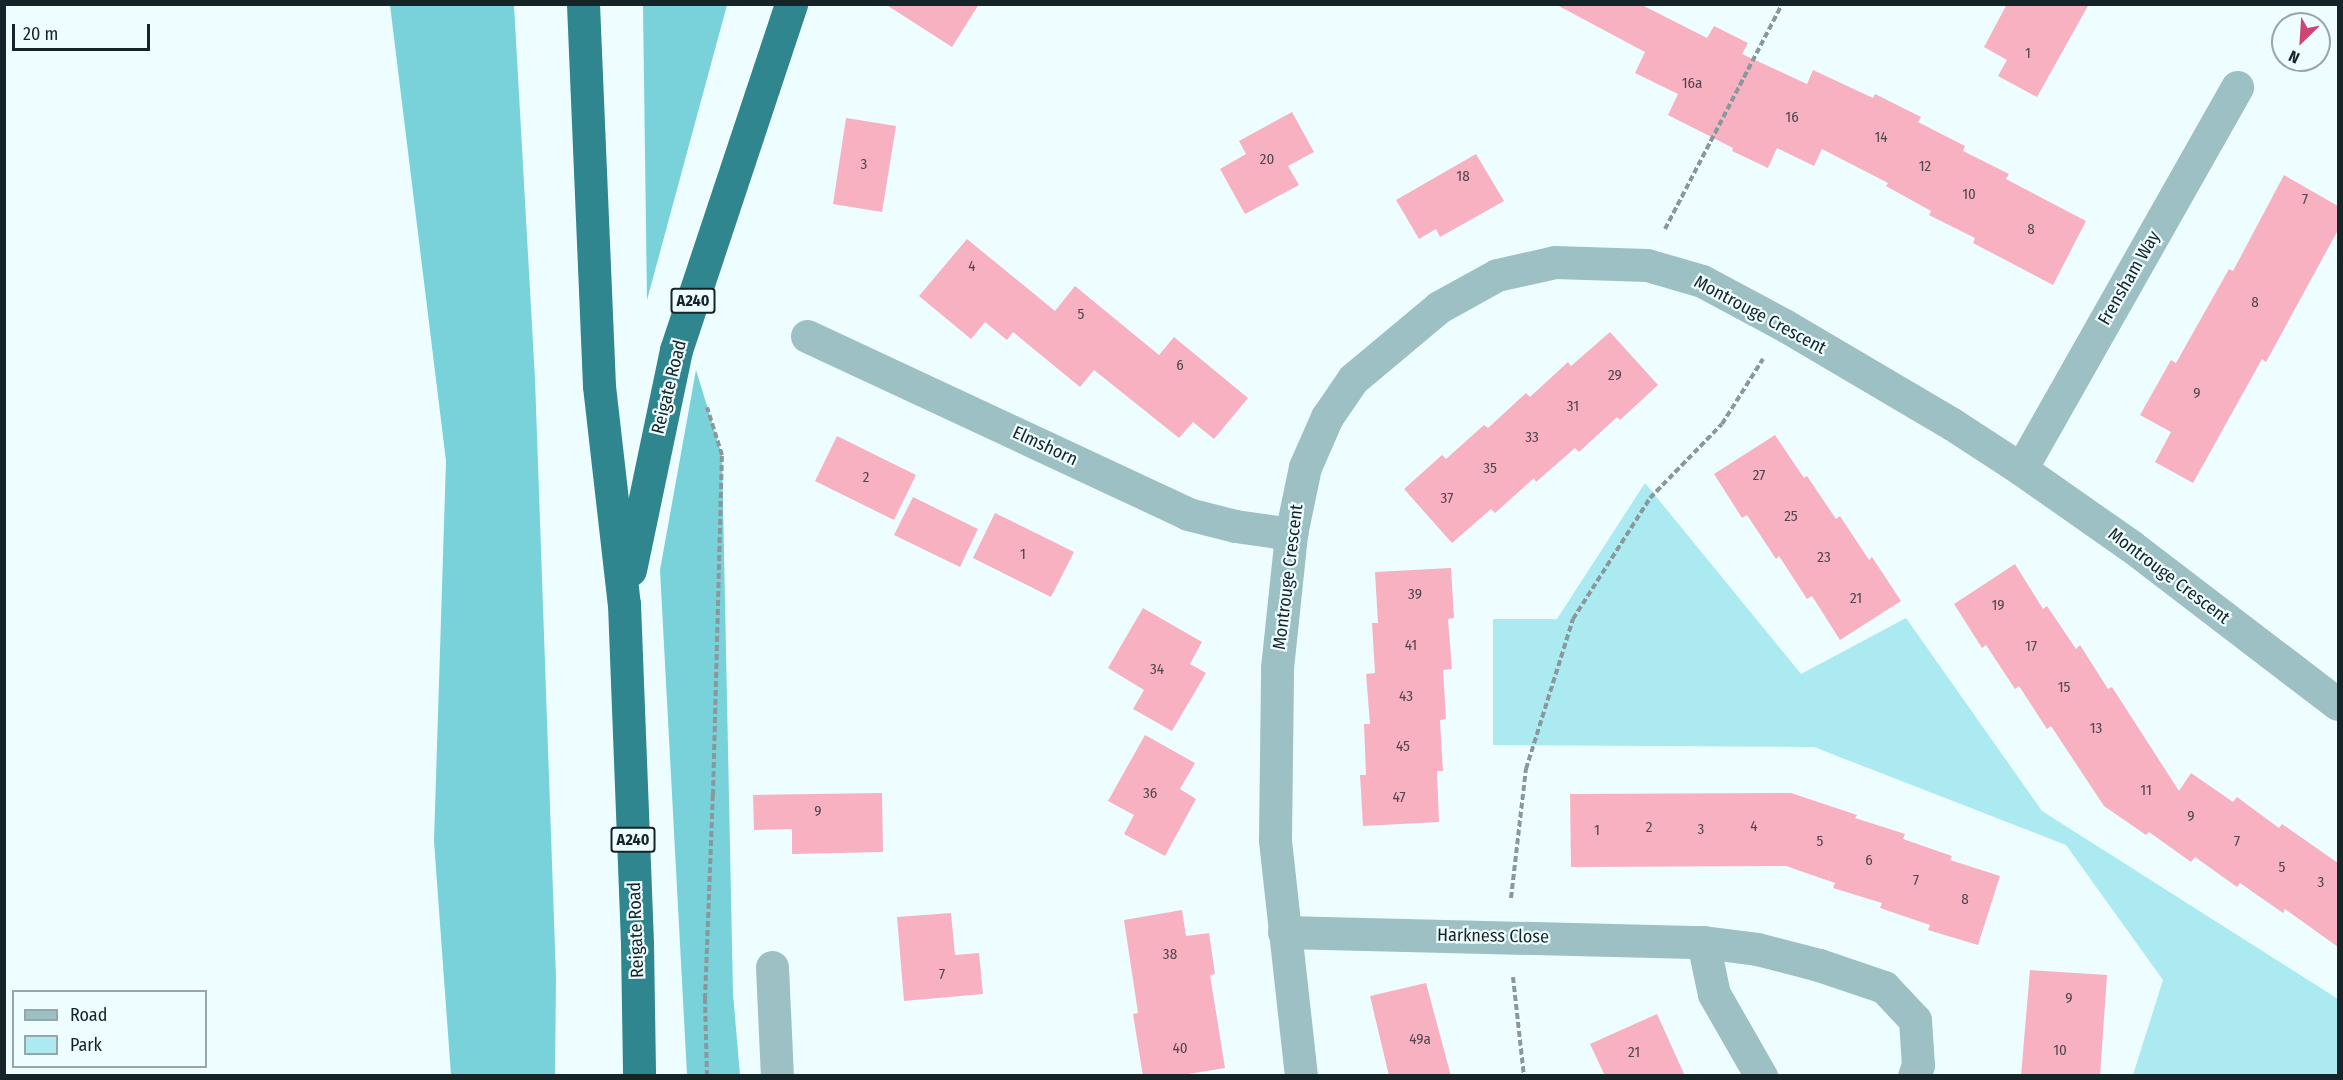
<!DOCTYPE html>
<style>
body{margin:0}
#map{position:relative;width:2343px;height:1080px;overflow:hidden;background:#eefdff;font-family:"Fira Sans Condensed",sans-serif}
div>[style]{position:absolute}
.green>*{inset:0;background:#abeaf0}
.forest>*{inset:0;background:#79d1da}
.building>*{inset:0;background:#f8b1c1}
.path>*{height:4px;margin-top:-2px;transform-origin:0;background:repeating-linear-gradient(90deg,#89989a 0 6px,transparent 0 9px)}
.minor>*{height:33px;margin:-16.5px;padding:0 16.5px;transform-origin:16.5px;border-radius:16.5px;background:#9dc0c4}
.trunk>*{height:33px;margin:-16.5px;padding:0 16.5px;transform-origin:16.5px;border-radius:16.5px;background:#30868e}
span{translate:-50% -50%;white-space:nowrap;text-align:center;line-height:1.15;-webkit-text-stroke:4.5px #eefdff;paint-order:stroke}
.number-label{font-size:15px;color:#4e474d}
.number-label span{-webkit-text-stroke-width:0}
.shield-label span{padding:2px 4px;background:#eefdff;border:2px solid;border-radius:4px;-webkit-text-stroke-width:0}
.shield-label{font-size:16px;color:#152426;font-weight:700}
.street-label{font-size:18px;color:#152426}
.frame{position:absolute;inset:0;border:6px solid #152426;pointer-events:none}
.legend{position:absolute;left:12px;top:990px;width:195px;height:78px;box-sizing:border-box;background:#eefdff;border:2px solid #97a6a8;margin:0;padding:8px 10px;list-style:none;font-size:18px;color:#152426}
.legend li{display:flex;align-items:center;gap:12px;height:30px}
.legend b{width:30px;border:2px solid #97a6a8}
.north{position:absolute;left:2271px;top:12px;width:60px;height:60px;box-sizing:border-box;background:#eefdff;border:2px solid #97a6a8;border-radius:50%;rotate:205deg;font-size:16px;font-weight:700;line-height:24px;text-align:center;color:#152426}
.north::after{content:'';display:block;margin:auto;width:21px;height:27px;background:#d04473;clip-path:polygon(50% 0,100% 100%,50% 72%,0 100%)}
.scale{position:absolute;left:12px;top:24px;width:138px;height:27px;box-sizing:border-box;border:3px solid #152426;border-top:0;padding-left:8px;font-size:18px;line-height:21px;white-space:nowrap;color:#152426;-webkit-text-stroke:4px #eefdff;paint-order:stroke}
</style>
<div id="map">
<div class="green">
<div style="clip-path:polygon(1645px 483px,1801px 674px,1906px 618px,2042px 811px,2338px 999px,2338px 1075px,2133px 1075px,2163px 980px,2066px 845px,1814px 747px,1493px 745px,1493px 619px,1557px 619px)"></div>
</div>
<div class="forest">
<div style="clip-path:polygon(390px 5px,514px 5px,535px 379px,556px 977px,555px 1075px,451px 1075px,434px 841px,446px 461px)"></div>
<div style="clip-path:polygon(643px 5px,727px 5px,647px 300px)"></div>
<div style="clip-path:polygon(696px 370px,722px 455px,733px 994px,740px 1075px,687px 1075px,660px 570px)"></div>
</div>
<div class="building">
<div style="clip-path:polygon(885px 4px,979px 4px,952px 47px)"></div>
<div style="clip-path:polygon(1555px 4px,1640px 4px,1707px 38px,1714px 26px,1748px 43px,1742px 54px,1807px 84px,1813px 70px,1873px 98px,1875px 94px,1921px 117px,1918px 122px,1965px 146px,1963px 151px,2009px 174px,2006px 179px,2086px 221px,2053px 285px,1973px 243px,1975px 238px,1929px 215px,1931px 211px,1886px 186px,1888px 183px,1822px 149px,1814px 166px,1777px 148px,1768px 168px,1732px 151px,1733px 148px,1668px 115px,1678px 94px,1635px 73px,1645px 52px)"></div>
<div style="clip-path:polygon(2007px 4px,2089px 4px,2037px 97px,1998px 76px,2007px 60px,1984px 47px)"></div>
<div style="clip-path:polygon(1292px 112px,1314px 152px,1288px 166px,1299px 185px,1245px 214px,1220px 169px,1246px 154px,1239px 141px)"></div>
<div style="clip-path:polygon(846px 118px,896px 126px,882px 212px,833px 204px)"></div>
<div style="clip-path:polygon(1476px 154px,1504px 201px,1440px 237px,1436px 229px,1419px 239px,1396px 200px)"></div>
<div style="clip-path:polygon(2284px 175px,2338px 206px,2338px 230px,2266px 362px,2262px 359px,2193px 483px,2155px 462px,2171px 432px,2140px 415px,2171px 360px,2176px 363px,2229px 269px,2233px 271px)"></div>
<div style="clip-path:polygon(967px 239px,1055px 311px,1075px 286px,1159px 355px,1174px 337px,1248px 398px,1214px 439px,1193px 422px,1179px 438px,1094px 370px,1080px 387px,1013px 332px,1007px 340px,985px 322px,971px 339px,919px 296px)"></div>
<div style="clip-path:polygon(1610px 332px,1658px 385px,1620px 420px,1617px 417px,1579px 452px,1575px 448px,1536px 482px,1534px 478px,1495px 513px,1491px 509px,1452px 543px,1404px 489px,1442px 455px,1446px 459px,1484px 425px,1488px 428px,1526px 393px,1530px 397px,1568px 362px,1571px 366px)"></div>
<div style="clip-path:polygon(1775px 435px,1804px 478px,1807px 476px,1836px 519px,1840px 516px,1869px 560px,1872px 557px,1901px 601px,1840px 640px,1812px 596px,1807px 599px,1779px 556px,1776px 559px,1747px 515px,1742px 518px,1714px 474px)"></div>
<div style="clip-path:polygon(837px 436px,916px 475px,894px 520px,815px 481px)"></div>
<div style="clip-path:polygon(913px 497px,978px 529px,960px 567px,894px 535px)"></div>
<div style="clip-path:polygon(995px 513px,1074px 552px,1051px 597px,973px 558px)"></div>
<div style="clip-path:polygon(2015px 564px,2043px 609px,2047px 606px,2076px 649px,2080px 645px,2108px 689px,2112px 687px,2179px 791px,2191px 773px,2233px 802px,2237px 797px,2279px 828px,2282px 824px,2338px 863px,2338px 947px,2285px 909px,2283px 913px,2240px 883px,2237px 887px,2195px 857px,2191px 862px,2149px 832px,2146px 835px,2104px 806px,2051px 726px,2047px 729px,2019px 686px,2015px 689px,1986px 645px,1982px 648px,1954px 604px)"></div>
<div style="clip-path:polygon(1451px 568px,1454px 618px,1448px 619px,1452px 669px,1443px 670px,1446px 719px,1440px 720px,1443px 771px,1437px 771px,1439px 822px,1363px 826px,1360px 775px,1366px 775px,1364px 724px,1370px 724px,1366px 674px,1375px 673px,1372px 623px,1378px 623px,1375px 572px)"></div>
<div style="clip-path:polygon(1143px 608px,1202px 642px,1190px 664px,1206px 673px,1172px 731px,1133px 709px,1144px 690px,1108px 668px)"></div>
<div style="clip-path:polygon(1145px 735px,1195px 763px,1180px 789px,1196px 799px,1165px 856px,1124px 834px,1134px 815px,1108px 801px)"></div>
<div style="clip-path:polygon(882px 793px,883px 852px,792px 854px,792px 829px,754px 830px,753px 795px)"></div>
<div style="clip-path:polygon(1791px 793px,1857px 815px,1855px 818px,1905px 834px,1903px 839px,1952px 856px,1950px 860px,2000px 876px,1978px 945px,1928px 930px,1930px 925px,1880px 908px,1882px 903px,1833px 888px,1835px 883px,1786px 866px,1571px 867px,1570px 794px)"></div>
<div style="clip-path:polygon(1182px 910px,1186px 936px,1209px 933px,1215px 974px,1210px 975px,1225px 1068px,1176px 1076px,1143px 1076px,1133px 1014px,1138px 1013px,1124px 920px)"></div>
<div style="clip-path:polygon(951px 913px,955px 955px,979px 953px,983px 994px,904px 1001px,897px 917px)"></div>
<div style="clip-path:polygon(2030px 970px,2107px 975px,2100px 1076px,2021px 1076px)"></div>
<div style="clip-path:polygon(1426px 983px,1451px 1076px,1389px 1076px,1370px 996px)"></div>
<div style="clip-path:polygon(1657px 1014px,1685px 1076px,1605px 1076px,1590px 1044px)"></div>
</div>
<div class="path">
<div style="left:1665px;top:229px;width:254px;rotate:-62.5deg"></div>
<div style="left:1511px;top:898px;width:130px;rotate:-83.4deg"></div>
<div style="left:1526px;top:769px;width:157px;rotate:-72.6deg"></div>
<div style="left:1573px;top:619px;width:143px;rotate:-57.5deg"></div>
<div style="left:1650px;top:498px;width:103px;rotate:-45.8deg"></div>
<div style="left:1722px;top:424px;width:77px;rotate:-57.8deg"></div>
<div style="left:1513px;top:977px;width:100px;rotate:83.7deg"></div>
<div style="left:707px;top:1076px;width:77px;rotate:-91.5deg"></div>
<div style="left:705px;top:999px;width:204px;rotate:-87.8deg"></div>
<div style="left:713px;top:795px;width:340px;rotate:-88.5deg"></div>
<div style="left:722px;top:455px;width:50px;rotate:-107.4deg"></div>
</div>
<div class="minor">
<div style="left:807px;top:336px;width:421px;rotate:25deg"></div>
<div style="left:1188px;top:514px;width:49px;rotate:14.3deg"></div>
<div style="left:1235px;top:526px;width:57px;rotate:8.1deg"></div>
<div style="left:2021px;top:469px;width:439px;rotate:-60.5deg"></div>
<div style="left:1284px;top:932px;width:419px;rotate:1.4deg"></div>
<div style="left:1703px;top:942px;width:54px;rotate:7.4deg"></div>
<div style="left:1757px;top:949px;width:64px;rotate:14.5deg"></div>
<div style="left:1819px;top:965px;width:69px;rotate:18.7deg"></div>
<div style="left:1884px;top:987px;width:45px;rotate:46.8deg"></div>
<div style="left:1915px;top:1020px;width:45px;rotate:86.2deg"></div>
<div style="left:1918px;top:1065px;width:12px;rotate:110deg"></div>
<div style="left:1703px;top:942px;width:53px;rotate:78.1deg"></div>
<div style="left:1714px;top:994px;width:95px;rotate:60.2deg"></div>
<div style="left:772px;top:967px;width:109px;rotate:87.4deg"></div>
<div style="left:1301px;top:1076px;width:238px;rotate:-96.3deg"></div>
<div style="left:1275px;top:839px;width:171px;rotate:-89.3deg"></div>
<div style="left:1277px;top:668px;width:135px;rotate:-84deg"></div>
<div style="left:1291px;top:534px;width:68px;rotate:-78.2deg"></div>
<div style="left:1305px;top:467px;width:55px;rotate:-66.3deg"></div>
<div style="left:1327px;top:417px;width:46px;rotate:-55.6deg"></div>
<div style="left:1353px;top:379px;width:112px;rotate:-39.9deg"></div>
<div style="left:1439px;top:307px;width:66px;rotate:-28.9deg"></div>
<div style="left:1497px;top:275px;width:59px;rotate:-12.6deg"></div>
<div style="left:1555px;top:262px;width:92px;rotate:1.9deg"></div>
<div style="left:1647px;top:265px;width:57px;rotate:16.2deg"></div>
<div style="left:1702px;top:281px;width:93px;rotate:28.2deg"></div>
<div style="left:1784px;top:325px;width:195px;rotate:30.5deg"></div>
<div style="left:1952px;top:424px;width:82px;rotate:33.1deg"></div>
<div style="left:2021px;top:469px;width:134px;rotate:35deg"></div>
<div style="left:2131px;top:546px;width:260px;rotate:37.4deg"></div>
</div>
<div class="trunk">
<div style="left:583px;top:4px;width:382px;rotate:87.6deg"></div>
<div style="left:599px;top:386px;width:219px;rotate:83.5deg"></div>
<div style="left:624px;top:604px;width:340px;rotate:87.8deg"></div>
<div style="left:637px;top:944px;width:132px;rotate:89.1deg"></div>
<div style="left:630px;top:570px;width:225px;rotate:-78.2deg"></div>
<div style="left:676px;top:350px;width:365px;rotate:-71.6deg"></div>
</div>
<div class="number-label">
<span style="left:2028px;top:54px">1</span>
<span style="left:1692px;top:84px">16a</span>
<span style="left:1792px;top:118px">16</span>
<span style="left:1881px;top:138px">14</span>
<span style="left:1267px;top:160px">20</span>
<span style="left:864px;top:165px">3</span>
<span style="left:1925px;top:167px">12</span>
<span style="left:1463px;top:177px">18</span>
<span style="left:1969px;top:195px">10</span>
<span style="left:2305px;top:200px">7</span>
<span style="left:2031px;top:230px">8</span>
<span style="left:972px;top:267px">4</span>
<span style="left:2255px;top:303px">8</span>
<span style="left:1081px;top:315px">5</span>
<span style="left:1180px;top:366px">6</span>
<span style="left:1615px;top:376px">29</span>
<span style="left:2197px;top:394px">9</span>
<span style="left:1573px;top:407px">31</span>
<span style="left:1532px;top:438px">33</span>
<span style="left:1490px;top:469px">35</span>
<span style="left:1759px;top:476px">27</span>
<span style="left:866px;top:478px">2</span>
<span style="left:1447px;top:499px">37</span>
<span style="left:1791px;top:517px">25</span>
<span style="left:1023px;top:555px">1</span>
<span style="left:1824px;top:558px">23</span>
<span style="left:1415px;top:595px">39</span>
<span style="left:1856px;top:599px">21</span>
<span style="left:1998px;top:606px">19</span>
<span style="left:1411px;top:646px">41</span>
<span style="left:2031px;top:647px">17</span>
<span style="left:1157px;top:670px">34</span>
<span style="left:2064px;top:688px">15</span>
<span style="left:1406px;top:697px">43</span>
<span style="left:2096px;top:729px">13</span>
<span style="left:1403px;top:747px">45</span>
<span style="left:2146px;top:791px">11</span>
<span style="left:1150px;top:794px">36</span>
<span style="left:1399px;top:798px">47</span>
<span style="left:818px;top:812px">9</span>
<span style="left:2191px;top:817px">9</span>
<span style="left:1754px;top:827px">4</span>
<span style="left:1649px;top:828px">2</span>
<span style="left:1701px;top:830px">3</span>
<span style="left:1597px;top:831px">1</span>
<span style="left:1820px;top:842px">5</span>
<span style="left:2237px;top:842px">7</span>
<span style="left:1869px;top:861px">6</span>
<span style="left:2282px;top:868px">5</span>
<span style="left:1916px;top:881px">7</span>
<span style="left:2321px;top:883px">3</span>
<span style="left:1965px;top:900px">8</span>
<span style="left:1170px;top:955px">38</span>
<span style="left:942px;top:975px">7</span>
<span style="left:2069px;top:999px">9</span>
<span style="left:1420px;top:1040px">49a</span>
<span style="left:1180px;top:1049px">40</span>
<span style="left:2060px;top:1051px">10</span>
<span style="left:1634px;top:1053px">21</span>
</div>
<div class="shield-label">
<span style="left:693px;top:301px">A240</span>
<span style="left:633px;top:840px">A240</span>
</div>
<div class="street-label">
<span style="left:2129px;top:278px;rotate:-60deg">Frensham Way</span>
<span style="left:1760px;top:315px;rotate:28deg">Montrouge Crescent</span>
<span style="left:669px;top:387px;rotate:-76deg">Reigate Road</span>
<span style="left:1045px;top:446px;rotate:25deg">Elmshorn</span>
<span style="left:2169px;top:576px;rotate:37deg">Montrouge Crescent</span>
<span style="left:1288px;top:577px;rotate:-83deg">Montrouge Crescent</span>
<span style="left:636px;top:930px;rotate:-92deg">Reigate Road</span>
<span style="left:1493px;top:936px;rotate:1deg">Harkness Close</span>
</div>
<div class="frame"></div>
<ul class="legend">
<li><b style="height:8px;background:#9dc0c4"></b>Road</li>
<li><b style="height:16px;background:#abeaf0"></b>Park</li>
</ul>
<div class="north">N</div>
<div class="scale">20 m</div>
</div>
